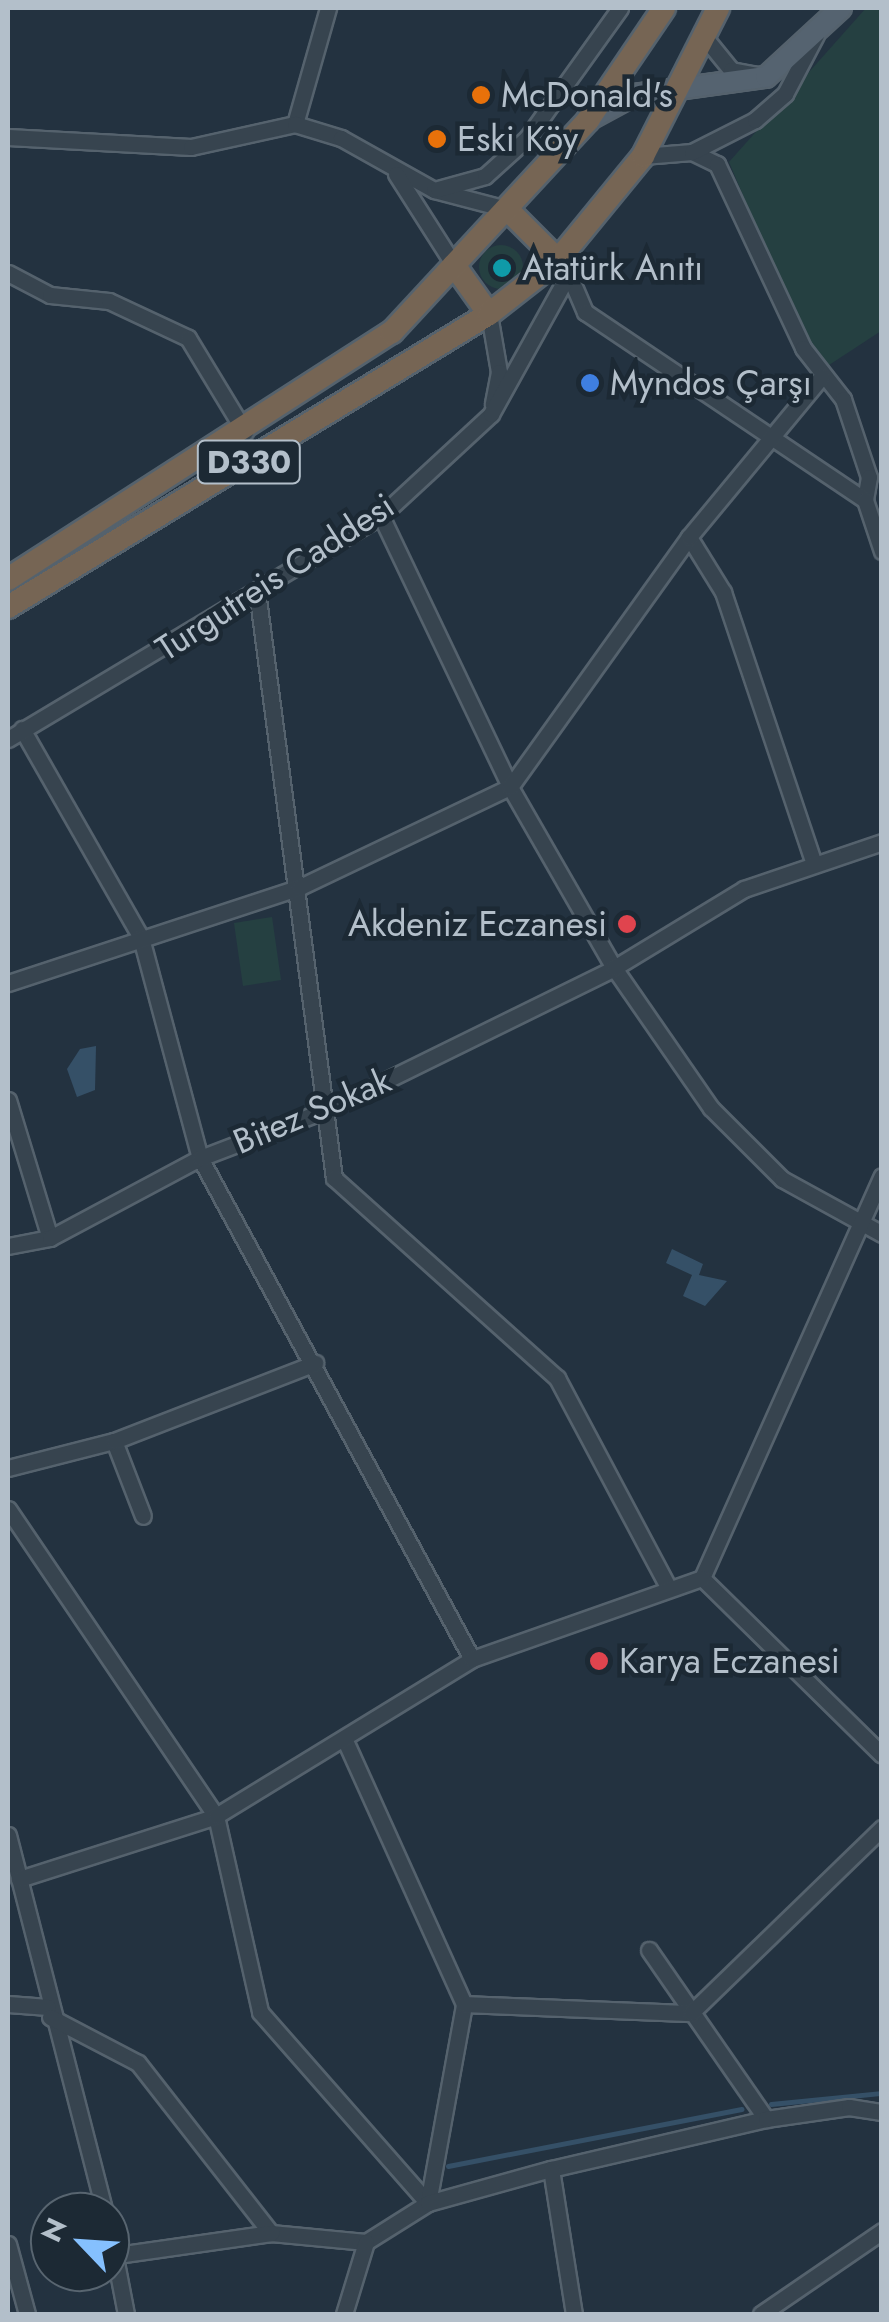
<!DOCTYPE html>
<meta charset="utf-8">
<style>
body{margin:0}
#map{position:relative;width:889px;height:2322px;overflow:hidden;background:#233240;font-family:Jost,sans-serif}
div>[style]{position:absolute}
.green>*{inset:0;background:#254041}
.round{border-radius:50%}
.water>*{inset:0;background:#355067}
.stream>*{height:5px;margin:-2.5px;padding:0 2.5px;transform-origin:2.5px;border-radius:2.5px;background:#355067}
.roads{filter:drop-shadow(2px 0 #55626d) drop-shadow(-2px 0 #55626d) drop-shadow(0 2px #55626d) drop-shadow(0 -2px #55626d)}
.minor>*{height:15px;margin:-7.5px;padding:0 7.5px;transform-origin:7.5px;border-radius:7.5px;background:#37444f}
.major>*{height:20px;margin:-10px;padding:0 10px;transform-origin:10px;border-radius:10px;background:#556370}
.highway>*{height:22px;margin:-11px;padding:0 11px;transform-origin:11px;border-radius:11px;background:#766554}
.dots>*{width:28px;height:28px;translate:-50% -50%;box-sizing:border-box;border:5px solid #1c2934;border-radius:50%}
span{translate:-50% -50%;white-space:nowrap;text-align:center;line-height:1.15;-webkit-text-stroke:9px #1c2934;paint-order:stroke}
.shield-label span{padding:2px 8px;background:#1c2934;border:2px solid;border-radius:8px;-webkit-text-stroke-width:0}
.shield-label{font-size:32px;color:#b3bfca;font-weight:700}
.poi-label{font-size:35px;color:#b3bfca}
.left{translate:0 -50%;text-align:left}
.right{translate:-100% -50%;text-align:right}
.street-label{font-size:35px;color:#b3bfca}
.frame{position:absolute;inset:0;border:10px solid #b3bfca;pointer-events:none}
.north{position:absolute;left:30px;top:2192px;width:100px;height:100px;box-sizing:border-box;background:#1c2934;border:2px solid #586570;border-radius:50%;rotate:295deg;font-size:28px;font-weight:700;line-height:40px;text-align:center;color:#b3bfca}
.north::after{content:'';display:block;margin:auto;width:35px;height:45px;background:#85c0fe;clip-path:polygon(50% 0,100% 100%,50% 72%,0 100%)}
</style>
<div id="map">
<div class="green">
<div style="clip-path:polygon(866px 8px,881px 8px,881px 331px,826px 367px,806px 345px,729px 162px)"></div>
<div class="round" style="left:479px;top:245px;width:44px;height:44px"></div>
<div style="clip-path:polygon(272px 917px,281px 980px,243px 986px,234px 923px)"></div>
</div>
<div class="water">
<div style="clip-path:polygon(96px 1046px,95px 1090px,77px 1097px,67px 1069px,80px 1049px)"></div>
<div style="clip-path:polygon(672px 1249px,703px 1264px,699px 1275px,727px 1281px,705px 1306px,683px 1296px,692px 1275px,666px 1263px)"></div>
</div>
<div class="stream">
<div style="left:771px;top:2104px;width:112px;rotate:-5.7deg"></div>
<div style="left:448px;top:2166px;width:299px;rotate:-11deg"></div>
</div>
<div class="roads">
<div class="minor">
<div style="left:706px;top:39px;width:40px;rotate:51deg"></div>
<div style="left:731px;top:70px;width:26px;rotate:11deg"></div>
<div style="left:295px;top:124px;width:121px;rotate:-74.1deg"></div>
<div style="left:8px;top:137px;width:183px;rotate:3.1deg"></div>
<div style="left:191px;top:147px;width:107px;rotate:-12.5deg"></div>
<div style="left:295px;top:124px;width:48px;rotate:16.9deg"></div>
<div style="left:341px;top:138px;width:107px;rotate:29.2deg"></div>
<div style="left:434px;top:190px;width:75px;rotate:14.6deg"></div>
<div style="left:692px;top:152px;width:28px;rotate:26deg"></div>
<div style="left:717px;top:164px;width:203px;rotate:64.9deg"></div>
<div style="left:803px;top:348px;width:65px;rotate:51.9deg"></div>
<div style="left:843px;top:399px;width:82px;rotate:71.6deg"></div>
<div style="left:869px;top:477px;width:23px;rotate:100deg"></div>
<div style="left:643px;top:156px;width:49px;rotate:-4.7deg"></div>
<div style="left:692px;top:152px;width:71px;rotate:-26.9deg"></div>
<div style="left:755px;top:120px;width:40px;rotate:-41deg"></div>
<div style="left:785px;top:94px;width:67px;rotate:-62.3deg"></div>
<div style="left:396px;top:174px;width:108px;rotate:57.5deg"></div>
<div style="left:438px;top:189px;width:49px;rotate:-15.5deg"></div>
<div style="left:485px;top:176px;width:57px;rotate:-42.1deg"></div>
<div style="left:527px;top:138px;width:160px;rotate:-54.4deg"></div>
<div style="left:567px;top:270px;width:46px;rotate:66.8deg"></div>
<div style="left:585px;top:312px;width:337px;rotate:33.9deg"></div>
<div style="left:865px;top:500px;width:54px;rotate:71.6deg"></div>
<div style="left:8px;top:273px;width:47px;rotate:27.6deg"></div>
<div style="left:50px;top:295px;width:59px;rotate:5.8deg"></div>
<div style="left:109px;top:301px;width:87px;rotate:25.1deg"></div>
<div style="left:188px;top:338px;width:110px;rotate:58.8deg"></div>
<div style="left:489px;top:314px;width:59px;rotate:80.2deg"></div>
<div style="left:499px;top:372px;width:33px;rotate:101deg"></div>
<div style="left:381px;top:516px;width:300px;rotate:64.5deg"></div>
<div style="left:510px;top:787px;width:209px;rotate:60.1deg"></div>
<div style="left:614px;top:968px;width:170px;rotate:55.3deg"></div>
<div style="left:711px;top:1108px;width:100px;rotate:45deg"></div>
<div style="left:782px;top:1179px;width:114px;rotate:28.8deg"></div>
<div style="left:689px;top:537px;width:65px;rotate:58.3deg"></div>
<div style="left:723px;top:592px;width:284px;rotate:71.5deg"></div>
<div style="left:257px;top:591px;width:592px;rotate:82.53deg"></div>
<div style="left:334px;top:1178px;width:300px;rotate:41.9deg"></div>
<div style="left:557px;top:1378px;width:234px;rotate:62deg"></div>
<div style="left:22px;top:729px;width:241px;rotate:60.3deg"></div>
<div style="left:141px;top:938px;width:228px;rotate:75deg"></div>
<div style="left:200px;top:1158px;width:570px;rotate:61.5deg"></div>
<div style="left:8px;top:739px;width:435px;rotate:-30.9deg"></div>
<div style="left:381px;top:516px;width:150px;rotate:-42.8deg"></div>
<div style="left:491px;top:414px;width:161px;rotate:-61deg"></div>
<div style="left:8px;top:983px;width:307px;rotate:-18.2deg"></div>
<div style="left:300px;top:887px;width:233px;rotate:-25.5deg"></div>
<div style="left:510px;top:787px;width:307px;rotate:-54.4deg"></div>
<div style="left:689px;top:537px;width:209px;rotate:-50.4deg"></div>
<div style="left:8px;top:1100px;width:144px;rotate:73.1deg"></div>
<div style="left:8px;top:1246px;width:43px;rotate:-10.8deg"></div>
<div style="left:50px;top:1238px;width:170px;rotate:-28.1deg"></div>
<div style="left:200px;top:1158px;width:135px;rotate:-20.9deg"></div>
<div style="left:326px;top:1110px;width:321px;rotate:-26.2deg"></div>
<div style="left:614px;top:968px;width:152px;rotate:-31.3deg"></div>
<div style="left:744px;top:889px;width:146px;rotate:-18.8deg"></div>
<div style="left:114px;top:1441px;width:80px;rotate:68.9deg"></div>
<div style="left:8px;top:1468px;width:109px;rotate:-14.3deg"></div>
<div style="left:114px;top:1441px;width:216px;rotate:-21.2deg"></div>
<div style="left:8px;top:1509px;width:371px;rotate:55.9deg"></div>
<div style="left:216px;top:1816px;width:201px;rotate:77.3deg"></div>
<div style="left:260px;top:2012px;width:254px;rotate:48.7deg"></div>
<div style="left:428px;top:2203px;width:202px;rotate:-79.7deg"></div>
<div style="left:464px;top:2004px;width:289px;rotate:-114.3deg"></div>
<div style="left:702px;top:1578px;width:440px;rotate:-65.9deg"></div>
<div style="left:702px;top:1578px;width:252px;rotate:44.5deg"></div>
<div style="left:8px;top:1835px;width:389px;rotate:75.6deg"></div>
<div style="left:19px;top:1879px;width:207px;rotate:-17.7deg"></div>
<div style="left:216px;top:1816px;width:300px;rotate:-31.5deg"></div>
<div style="left:472px;top:1659px;width:244px;rotate:-19.4deg"></div>
<div style="left:649px;top:1950px;width:206px;rotate:55.3deg"></div>
<div style="left:8px;top:2004px;width:40px;rotate:4.3deg"></div>
<div style="left:464px;top:2004px;width:227px;rotate:2.3deg"></div>
<div style="left:691px;top:2013px;width:266px;rotate:-44.1deg"></div>
<div style="left:50px;top:2017px;width:99px;rotate:27.6deg"></div>
<div style="left:138px;top:2063px;width:216px;rotate:52deg"></div>
<div style="left:271px;top:2233px;width:95px;rotate:5.4deg"></div>
<div style="left:366px;top:2242px;width:73px;rotate:-32.2deg"></div>
<div style="left:428px;top:2203px;width:128px;rotate:-15.5deg"></div>
<div style="left:551px;top:2169px;width:221px;rotate:-13.1deg"></div>
<div style="left:766px;top:2119px;width:84px;rotate:-8.2deg"></div>
<div style="left:849px;top:2107px;width:33px;rotate:9deg"></div>
<div style="left:551px;top:2169px;width:147px;rotate:81deg"></div>
<div style="left:110px;top:2231px;width:85px;rotate:79.1deg"></div>
<div style="left:8px;top:2244px;width:73px;rotate:74.8deg"></div>
<div style="left:117px;top:2255px;width:156px;rotate:-8.1deg"></div>
<div style="left:344px;top:2314px;width:75px;rotate:-73deg"></div>
<div style="left:761px;top:2314px;width:147px;rotate:-34.4deg"></div>
</div>
<div class="major">
<div style="left:588px;top:120px;width:52px;rotate:-28.5deg"></div>
<div style="left:634px;top:95px;width:133px;rotate:-7.8deg"></div>
<div style="left:766px;top:77px;width:102px;rotate:-42.6deg"></div>
</div>
<div class="highway">
<div style="left:507px;top:209px;width:72px;rotate:45deg"></div>
<div style="left:454px;top:265px;width:60px;rotate:54.5deg"></div>
<div style="left:8px;top:579px;width:457px;rotate:-32.8deg"></div>
<div style="left:392px;top:332px;width:289px;rotate:-47.2deg"></div>
<div style="left:588px;top:120px;width:135px;rotate:-55.8deg"></div>
<div style="left:8px;top:607px;width:563px;rotate:-31.35deg"></div>
<div style="left:489px;top:314px;width:88px;rotate:-38deg"></div>
<div style="left:558px;top:260px;width:134px;rotate:-50.7deg"></div>
<div style="left:643px;top:156px;width:166px;rotate:-63.1deg"></div>
</div>
</div>
<div class="dots">
<div style="left:481px;top:95px;background:#e8710a"></div>
<div style="left:437px;top:139px;background:#e8710a"></div>
<div style="left:502px;top:268px;background:#0f9aa8"></div>
<div style="left:590px;top:383px;background:#3f7fe0"></div>
<div style="left:627px;top:924px;background:#e0444e"></div>
<div style="left:599px;top:1661px;background:#e0444e"></div>
</div>
<div class="shield-label">
<span style="left:249px;top:462px">D330</span>
</div>
<div class="poi-label">
<span class="left" style="left:501px;top:95px">McDonald's</span>
<span class="left" style="left:457px;top:139px">Eski Köy</span>
<span class="left" style="left:522px;top:268px">Atatürk Anıtı</span>
<span class="left" style="left:610px;top:383px">Myndos Çarşı</span>
<span class="right" style="left:607px;top:924px">Akdeniz Eczanesi</span>
<span class="left" style="left:619px;top:1661px">Karya Eczanesi</span>
</div>
<div class="street-label">
<span style="left:275px;top:577px;rotate:-33deg">Turgutreis Caddesi</span>
<span style="left:312px;top:1111px;rotate:-23deg">Bitez Sokak</span>
</div>
<div class="frame"></div>
<div class="north">N</div>
</div>
